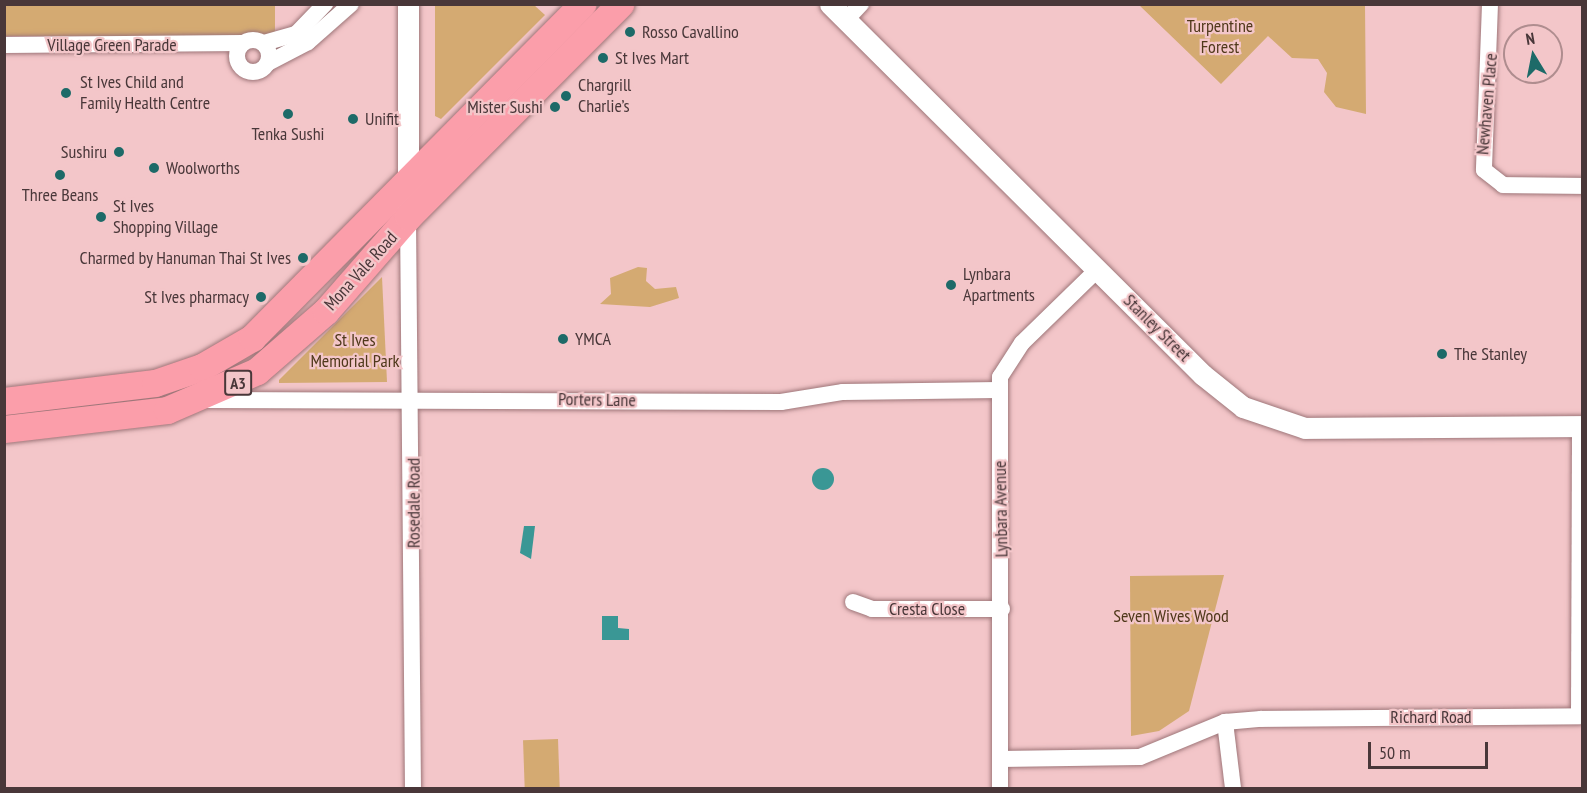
<!DOCTYPE html>
<meta charset="utf-8">
<style>
body{margin:0}
#map{position:relative;width:1587px;height:793px;overflow:hidden;background:#f3c6c9;font-family:"PT Sans Narrow",sans-serif}
div>[style]{position:absolute}
.green>*{inset:0;background:#d4aa72;transform-origin:0 0}
.water>*{inset:0;background:#3a9795}
.round{border-radius:50%}
.roads{filter:drop-shadow(0 0 2px #9e7679) drop-shadow(0 0 2px #9e7679)}
.minor>*{height:16px;margin:-8px;padding:0 8px;transform-origin:8px;border-radius:8px;background:#fff}
.minor>.ring{margin:-8px;padding:0;box-sizing:content-box;background:none;border:16px solid #fff;border-radius:50%}
.tertiary>*{height:21px;margin:-10.5px;padding:0 10.5px;transform-origin:10.5px;border-radius:10.5px;background:#fff}
.trunk>*{height:27px;margin:-13.5px;padding:0 13.5px;transform-origin:13.5px;border-radius:13.5px;background:#fb9eaa}
.dots>*{width:16px;height:16px;translate:-50% -50%;box-sizing:border-box;border:3px solid #f3c6c9;border-radius:50%}
span{translate:-50% -50%;white-space:nowrap;text-align:center;line-height:1.15;-webkit-text-stroke:4.5px #f3c6c9;paint-order:stroke}
.shield-label span{padding:2px 4px;background:#f3c6c9;border:2px solid;border-radius:4px;-webkit-text-stroke-width:0}
.shield-label{font-size:16px;color:#493739;font-weight:700}
.park-label{font-size:18px;color:#4f381a}
.poi-label{font-size:18px;color:#493739}
.left{translate:0 -50%;text-align:left}
.right{translate:-100% -50%;text-align:right}
.street-label{font-size:18px;color:#493739}
.frame{position:absolute;inset:0;border:6px solid #493739;pointer-events:none}
.north{position:absolute;left:1503px;top:24px;width:60px;height:60px;box-sizing:border-box;background:#f3c6c9;border:2px solid #af8d8f;border-radius:50%;rotate:350deg;font-size:16px;font-weight:700;line-height:24px;text-align:center;color:#493739}
.north::after{content:'';display:block;margin:auto;width:21px;height:27px;background:#1d6a68;clip-path:polygon(50% 0,100% 100%,50% 72%,0 100%)}
.scale{position:absolute;left:1368px;top:742px;width:120px;height:27px;box-sizing:border-box;border:3px solid #493739;border-top:0;padding-left:8px;font-size:18px;line-height:21px;white-space:nowrap;color:#493739;-webkit-text-stroke:4px #f3c6c9;paint-order:stroke}
</style>
<div id="map">
<div class="green">
<i style="left:4px;top:5px;width:271px;height:31px"></i>
<i style="clip-path:polygon(435px 5px,534px 5px,545px 15px,441px 119px,435px 116px)"></i>
<i style="clip-path:polygon(1139px 5px,1365px 5px,1366px 114px,1336px 107px,1324px 92px,1327px 73px,1318px 59px,1292px 58px,1268px 36px,1221px 84px)"></i>
<i style="clip-path:polygon(638px 267px,647px 268px,646px 281px,655px 289px,676px 287px,679px 298px,650px 307px,600px 304px,611px 294px,610px 278px)"></i>
<i style="clip-path:polygon(382px 277px,387px 382px,279px 383px,279px 380px)"></i>
<i style="clip-path:polygon(1224px 575px,1189px 711px,1159px 731px,1131px 736px,1130px 576px)"></i>
<i style="left:558px;top:739px;width:49px;height:35px;rotate:88deg"></i>
</div>
<div class="water">
<i class="round" style="left:812px;top:468px;width:22px;height:22px"></i>
<i style="clip-path:polygon(524px 526px,535px 526px,531px 559px,520px 553px)"></i>
<i style="clip-path:polygon(602px 616px,618px 616px,618px 628px,629px 629px,629px 640px,602px 640px)"></i>
</div>
<div class="roads">
<div class="minor">
<i style="left:1490px;top:4px;width:166px;rotate:92.1deg"></i>
<i style="left:1484px;top:170px;width:24px;rotate:38deg"></i>
<i style="left:1503px;top:185px;width:79px;rotate:0.7deg"></i>
<i style="left:846px;top:20px;width:22px;rotate:-47deg"></i>
<i class="ring" style="left:237px;top:40px;width:16px;height:16px"></i>
<i style="left:264px;top:43px;width:33px;rotate:-16deg"></i>
<i style="left:296px;top:34px;width:42px;rotate:-46deg"></i>
<i style="left:4px;top:45px;width:239px;rotate:-0.5deg"></i>
<i style="left:268px;top:63px;width:45px;rotate:-27.7deg"></i>
<i style="left:308px;top:42px;width:57px;rotate:-41.5deg"></i>
<i style="left:408px;top:217px;width:571px;rotate:89.5deg"></i>
<i style="left:203px;top:400px;width:578px;rotate:0.2deg"></i>
<i style="left:781px;top:402px;width:63px;rotate:-9.2deg"></i>
<i style="left:843px;top:392px;width:156px;rotate:-0.7deg"></i>
<i style="left:853px;top:602px;width:20px;rotate:20deg"></i>
<i style="left:872px;top:609px;width:130px"></i>
<i style="left:1225px;top:722px;width:66px;rotate:83.1deg"></i>
<i style="left:1000px;top:759px;width:140px;rotate:-0.8deg"></i>
<i style="left:1140px;top:757px;width:92px;rotate:-22.4deg"></i>
<i style="left:1225px;top:722px;width:36px;rotate:-5deg"></i>
<i style="left:1261px;top:719px;width:318px;rotate:-0.5deg"></i>
<i style="left:1579px;top:716px;width:290px;rotate:-89.8deg"></i>
<i style="left:1000px;top:788px;width:411px;rotate:-90deg"></i>
<i style="left:1000px;top:377px;width:40px;rotate:-57.1deg"></i>
<i style="left:1022px;top:343px;width:106px;rotate:-44.2deg"></i>
</div>
<div class="tertiary">
<i style="left:830px;top:4px;width:526px;rotate:44.85deg"></i>
<i style="left:1203px;top:375px;width:51px;rotate:38.7deg"></i>
<i style="left:1243px;top:407px;width:65px;rotate:18.7deg"></i>
<i style="left:1305px;top:428px;width:277px;rotate:-0.4deg"></i>
<i style="left:408px;top:189px;width:185px;rotate:-90deg"></i>
</div>
<div class="trunk">
<i style="left:4px;top:401px;width:152px;rotate:-6.8deg"></i>
<i style="left:155px;top:383px;width:50px;rotate:-18.8deg"></i>
<i style="left:202px;top:367px;width:58px;rotate:-30.1deg"></i>
<i style="left:252px;top:338px;width:470px;rotate:-45.3deg"></i>
<i style="left:4px;top:429px;width:164px;rotate:-6.6deg"></i>
<i style="left:167px;top:410px;width:98px;rotate:-23.4deg"></i>
<i style="left:257px;top:371px;width:91px;rotate:-41deg"></i>
<i style="left:326px;top:311px;width:125px;rotate:-48.9deg"></i>
<i style="left:408px;top:217px;width:301px;rotate:-45.1deg"></i>
</div>
</div>
<div class="dots">
<i style="left:630px;top:32px;background:#1d6a68"></i>
<i style="left:603px;top:58px;background:#1d6a68"></i>
<i style="left:66px;top:93px;background:#1d6a68"></i>
<i style="left:566px;top:96px;background:#1d6a68"></i>
<i style="left:555px;top:107px;background:#1d6a68"></i>
<i style="left:288px;top:114px;background:#1d6a68"></i>
<i style="left:353px;top:119px;background:#1d6a68"></i>
<i style="left:119px;top:152px;background:#1d6a68"></i>
<i style="left:154px;top:168px;background:#1d6a68"></i>
<i style="left:60px;top:175px;background:#1d6a68"></i>
<i style="left:101px;top:217px;background:#1d6a68"></i>
<i style="left:303px;top:258px;background:#1d6a68"></i>
<i style="left:951px;top:285px;background:#1d6a68"></i>
<i style="left:261px;top:297px;background:#1d6a68"></i>
<i style="left:563px;top:339px;background:#1d6a68"></i>
<i style="left:1442px;top:354px;background:#1d6a68"></i>
</div>
<div class="shield-label">
<span style="left:238px;top:383px">A3</span>
</div>
<div class="park-label">
<span style="left:1220px;top:37px">Turpentine<br>Forest</span>
<span style="left:355px;top:351px">St Ives<br>Memorial Park</span>
<span style="left:1171px;top:616px">Seven Wives Wood</span>
</div>
<div class="poi-label">
<span class="left" style="left:642px;top:32px">Rosso Cavallino</span>
<span class="left" style="left:615px;top:58px">St Ives Mart</span>
<span class="left" style="left:80px;top:93px">St Ives Child and<br>Family Health Centre</span>
<span class="left" style="left:578px;top:96px">Chargrill<br>Charlie’s</span>
<span class="right" style="left:543px;top:107px">Mister Sushi</span>
<span class="left" style="left:365px;top:119px">Unifit</span>
<span style="left:288px;top:134px">Tenka Sushi</span>
<span class="right" style="left:107px;top:152px">Sushiru</span>
<span class="left" style="left:166px;top:168px">Woolworths</span>
<span style="left:60px;top:195px">Three Beans</span>
<span class="left" style="left:113px;top:217px">St Ives<br>Shopping Village</span>
<span class="right" style="left:291px;top:258px">Charmed by Hanuman Thai St Ives</span>
<span class="left" style="left:963px;top:285px">Lynbara<br>Apartments</span>
<span class="right" style="left:249px;top:297px">St Ives pharmacy</span>
<span class="left" style="left:575px;top:339px">YMCA</span>
<span class="left" style="left:1454px;top:354px">The Stanley</span>
</div>
<div class="street-label">
<span style="left:112px;top:45px">Village Green Parade</span>
<span style="left:1487px;top:104px;rotate:-85deg">Newhaven Place</span>
<span style="left:361px;top:271px;rotate:-48deg">Mona Vale Road</span>
<span style="left:1157px;top:328px;rotate:45deg">Stanley Street</span>
<span style="left:597px;top:400px;rotate:1deg">Porters Lane</span>
<span style="left:414px;top:503px;rotate:-90deg">Rosedale Road</span>
<span style="left:1001px;top:509px;rotate:-91deg">Lynbara Avenue</span>
<span style="left:927px;top:609px">Cresta Close</span>
<span style="left:1431px;top:717px">Richard Road</span>
</div>
<div class="frame"></div>
<div class="north">N</div>
<div class="scale">50 m</div>
</div>
